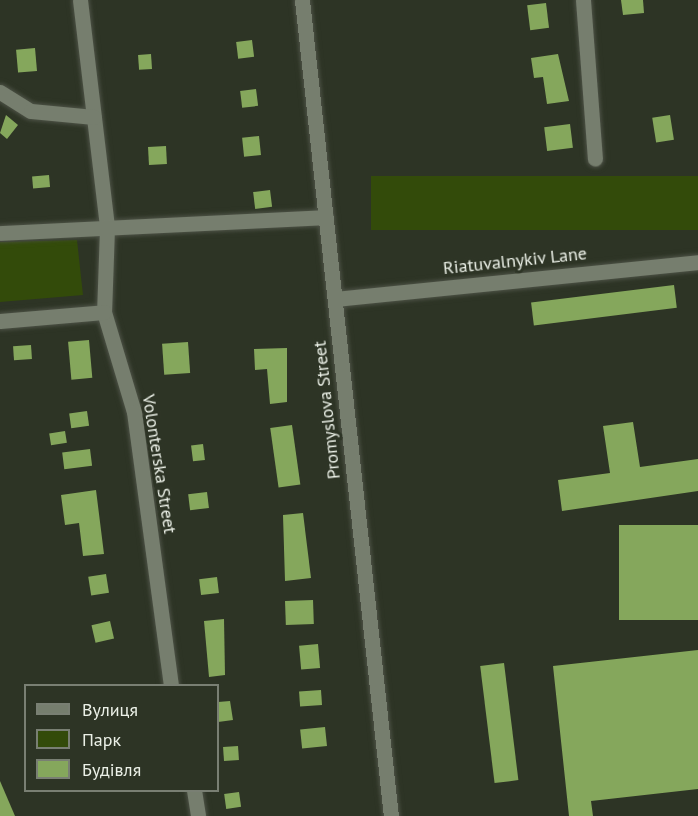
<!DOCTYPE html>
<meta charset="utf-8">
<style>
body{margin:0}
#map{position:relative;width:698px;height:816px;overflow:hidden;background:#2d3425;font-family:"PT Sans",sans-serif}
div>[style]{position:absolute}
.green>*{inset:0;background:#334b0a;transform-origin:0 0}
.building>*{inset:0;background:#85a75c;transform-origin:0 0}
.roads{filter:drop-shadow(0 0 2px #4d5246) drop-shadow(0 0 2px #4d5246)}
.street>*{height:15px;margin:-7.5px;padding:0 7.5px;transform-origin:7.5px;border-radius:7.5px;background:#767e6e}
.secondary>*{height:15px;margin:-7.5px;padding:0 7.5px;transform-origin:7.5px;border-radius:7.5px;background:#767e6e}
span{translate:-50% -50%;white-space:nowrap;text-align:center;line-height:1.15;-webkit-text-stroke:6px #2d3425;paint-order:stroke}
.street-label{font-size:18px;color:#ebf0e7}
.legend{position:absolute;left:24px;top:684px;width:195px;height:108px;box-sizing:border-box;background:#2d3425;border:2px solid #797f73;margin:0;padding:8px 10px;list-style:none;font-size:18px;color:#ebf0e7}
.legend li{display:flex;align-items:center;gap:12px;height:30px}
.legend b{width:30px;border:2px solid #797f73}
</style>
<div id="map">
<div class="green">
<i style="left:698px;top:176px;width:54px;height:327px;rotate:90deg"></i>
<i style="clip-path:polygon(77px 240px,83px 295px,0 302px,0 242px)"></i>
</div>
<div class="building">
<i style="clip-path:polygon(621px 0,643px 0,644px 13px,623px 15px)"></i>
<i style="left:546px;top:3px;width:25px;height:19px;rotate:83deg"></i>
<i style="left:252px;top:40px;width:17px;height:16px;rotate:83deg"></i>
<i style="left:35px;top:48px;width:23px;height:19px;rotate:85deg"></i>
<i style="left:151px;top:54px;width:15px;height:13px;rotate:86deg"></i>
<i style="clip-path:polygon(558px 54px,569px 101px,547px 104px,543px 77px,534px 78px,531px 58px)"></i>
<i style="left:256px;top:89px;width:17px;height:16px;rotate:83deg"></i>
<i style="clip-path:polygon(6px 115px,18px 125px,7px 139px,0 133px)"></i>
<i style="left:670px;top:115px;width:25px;height:18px;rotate:81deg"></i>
<i style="left:570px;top:124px;width:24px;height:26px;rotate:83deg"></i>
<i style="left:259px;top:136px;width:19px;height:17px;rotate:84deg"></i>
<i style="left:166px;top:146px;width:18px;height:18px;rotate:87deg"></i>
<i style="left:49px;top:175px;width:12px;height:17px;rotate:85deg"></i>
<i style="left:270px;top:190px;width:17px;height:17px;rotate:83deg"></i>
<i style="left:674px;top:285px;width:23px;height:144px;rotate:83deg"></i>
<i style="left:89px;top:340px;width:38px;height:21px;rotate:85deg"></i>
<i style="left:188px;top:342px;width:31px;height:26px;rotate:86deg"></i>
<i style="left:31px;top:345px;width:14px;height:18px;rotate:86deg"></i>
<i style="clip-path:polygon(287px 348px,287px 402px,270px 404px,267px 369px,255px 370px,254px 349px)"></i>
<i style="left:87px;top:411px;width:15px;height:18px;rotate:82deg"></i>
<i style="clip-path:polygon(633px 422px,640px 467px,698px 459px,698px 491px,562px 511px,558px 480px,610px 473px,603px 426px)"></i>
<i style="left:292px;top:425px;width:60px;height:22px;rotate:82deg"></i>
<i style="left:65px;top:431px;width:12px;height:16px;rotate:81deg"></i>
<i style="left:203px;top:444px;width:16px;height:12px;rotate:83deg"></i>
<i style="left:90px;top:449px;width:17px;height:28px;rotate:83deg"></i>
<i style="clip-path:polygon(96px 490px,104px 554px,83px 556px,79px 523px,65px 525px,61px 495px)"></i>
<i style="left:207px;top:492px;width:16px;height:19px;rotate:83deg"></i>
<i style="clip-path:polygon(303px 513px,311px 578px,285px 581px,283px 515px)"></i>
<i style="left:698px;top:525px;width:95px;height:79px;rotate:90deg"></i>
<i style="left:106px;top:574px;width:19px;height:18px;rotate:81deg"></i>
<i style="left:217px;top:577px;width:16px;height:18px;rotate:83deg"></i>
<i style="left:313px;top:600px;width:24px;height:28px;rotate:88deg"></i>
<i style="clip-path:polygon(224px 619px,225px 675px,209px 677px,204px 621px)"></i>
<i style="left:110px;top:621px;width:18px;height:19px;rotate:77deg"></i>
<i style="left:318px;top:644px;width:24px;height:19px;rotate:85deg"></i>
<i style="clip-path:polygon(698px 650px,698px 789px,591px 801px,593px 816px,569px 816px,553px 666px)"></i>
<i style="left:504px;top:663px;width:118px;height:24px;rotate:83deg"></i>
<i style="left:321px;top:690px;width:15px;height:22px;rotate:86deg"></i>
<i style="clip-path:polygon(230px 701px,233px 720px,218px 722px,218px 702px)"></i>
<i style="left:325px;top:727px;width:19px;height:25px;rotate:84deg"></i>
<i style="left:238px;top:746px;width:14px;height:15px;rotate:86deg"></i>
<i style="clip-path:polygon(0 781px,15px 816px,0 816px)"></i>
<i style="left:239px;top:792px;width:15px;height:15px;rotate:82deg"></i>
</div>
<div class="roads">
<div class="street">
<i style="left:80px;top:0;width:230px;rotate:83.2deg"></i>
<i style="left:107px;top:228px;width:84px;rotate:92deg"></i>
<i style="left:104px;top:312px;width:104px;rotate:73.3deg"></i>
<i style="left:134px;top:412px;width:276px;rotate:82.3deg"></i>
<i style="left:583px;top:0;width:159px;rotate:85.7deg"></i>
<i style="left:0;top:92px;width:36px;rotate:32deg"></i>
<i style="left:31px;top:111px;width:63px;rotate:5.4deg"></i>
<i style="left:0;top:233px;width:326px;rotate:-2.8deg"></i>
<i style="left:335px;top:299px;width:365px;rotate:-5.8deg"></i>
<i style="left:0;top:321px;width:104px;rotate:-4.9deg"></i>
<i style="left:194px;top:790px;width:26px;rotate:81deg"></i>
</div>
<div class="secondary">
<i style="left:302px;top:0;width:821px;rotate:83.78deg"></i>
</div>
</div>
<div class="street-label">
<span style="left:515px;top:261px;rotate:-6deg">Riatuvalnykiv Lane</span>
<span style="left:327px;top:410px;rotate:-96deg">Promyslova Street</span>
<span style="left:159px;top:464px;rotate:81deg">Volonterska Street</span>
</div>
<ul class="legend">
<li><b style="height:8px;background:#767e6e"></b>Вулиця</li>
<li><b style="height:16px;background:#334b0a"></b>Парк</li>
<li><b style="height:16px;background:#85a75c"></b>Будівля</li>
</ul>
</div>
